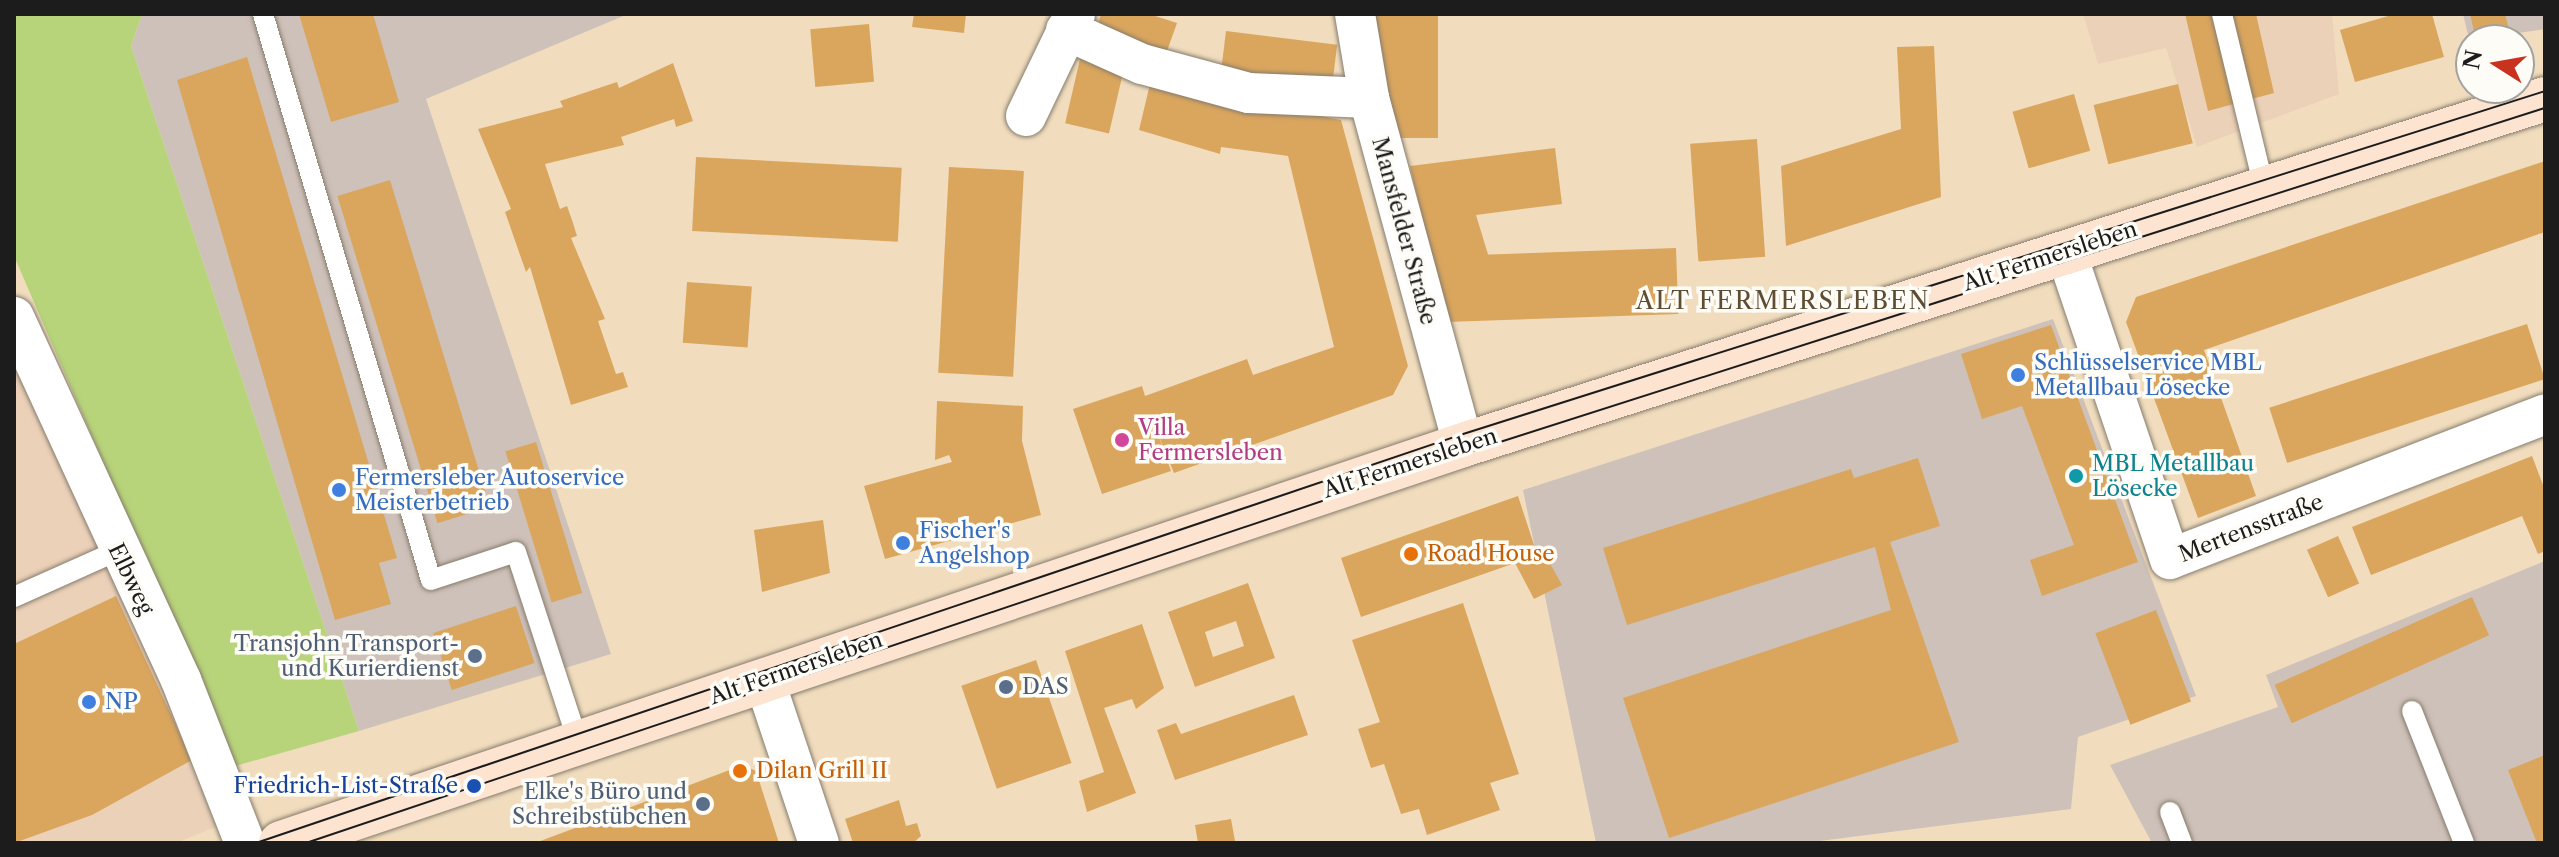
<!DOCTYPE html>
<meta charset="utf-8">
<style>
body{margin:0}
#map{position:relative;width:2559px;height:857px;overflow:hidden;background:#f1ddbe;font-family:"Libre Caslon Text",serif}
div>[style]{position:absolute}
.built>*{inset:0;background:#ecd1b9}
.industrial>*{inset:0;background:#cec1b9}
.green>*{inset:0;background:#b7d47a}
.building>*{inset:0;background:#daa65e;transform-origin:0 0}
.roads{filter:drop-shadow(0 0 2px #867c6d) drop-shadow(0 0 2px #867c6d)}
.service>*{height:20px;margin:-10px;padding:0 10px;transform-origin:10px;border-radius:10px;background:#fff}
.minor>*{height:40px;margin:-20px;padding:0 20px;transform-origin:20px;border-radius:20px;background:#fff}
.secondary>*{height:44px;margin:-22px;padding:0 22px;transform-origin:22px;border-radius:22px;background:#fde4d1}
.tram>*{height:2px;margin:-1px;padding:0 1px;transform-origin:1px;border-radius:1px;background:#1c1c1c}
.dots>*{width:22px;height:22px;translate:-50% -50%;box-sizing:border-box;border:4px solid #fdfcf7;border-radius:50%}
span{translate:-50% -50%;white-space:nowrap;text-align:center;line-height:1.15;-webkit-text-stroke:7px #fdfcf7;paint-order:stroke}
.street-label{font-size:22px;color:#1c1c1c}
.shop-label{font-size:22px;color:#366cbe}
.left{translate:0 -50%;text-align:left}
.hotel-label{font-size:22px;color:#b23c85}
.culture-label{font-size:22px;color:#0d838f}
.food-label{font-size:22px;color:#c56008}
.service-label{font-size:22px;color:#4e5e75}
.right{translate:-100% -50%;text-align:right}
.transit-label{font-size:22px;color:#164399}
.neighbourhood-label{font-size:24px;color:#5e4c33;letter-spacing:2px}
.frame{position:absolute;inset:0;border:16px solid #1c1c1c;pointer-events:none}
.north{position:absolute;left:2455px;top:24px;width:80px;height:80px;box-sizing:border-box;background:#fdfcf7;border:2px solid #a3a29f;border-radius:50%;rotate:281deg;font-size:22px;font-weight:700;line-height:32px;text-align:center;color:#1c1c1c}
.north::after{content:'';display:block;margin:auto;width:28px;height:36px;background:#c8321e;clip-path:polygon(50% 0,100% 100%,50% 72%,0 100%)}
</style>
<div id="map">
<div class="built">
<i style="clip-path:polygon(2083px 14px,2332px 14px,2339px 94px,2197px 147px,2166px 48px,2098px 64px)"></i>
<i style="clip-path:polygon(14px 357px,118px 574px,221px 825px,176px 843px,14px 843px)"></i>
</div>
<div class="industrial">
<i style="clip-path:polygon(142px 14px,628px 14px,426px 99px,611px 654px,359px 731px,131px 46px)"></i>
<i style="clip-path:polygon(2463px 14px,2545px 14px,2545px 29px,2471px 40px,2471px 47px)"></i>
<i style="clip-path:polygon(2053px 319px,2196px 696px,2078px 737px,2071px 809px,1804px 843px,1596px 843px,1523px 490px)"></i>
<i style="clip-path:polygon(2545px 561px,2545px 843px,2152px 843px,2110px 765px,2278px 707px,2266px 675px)"></i>
</div>
<div class="green">
<i style="clip-path:polygon(14px 14px,142px 14px,131px 46px,359px 731px,235px 766px,14px 256px)"></i>
</div>
<div class="building">
<i style="clip-path:polygon(299px 14px,373px 14px,399px 102px,331px 122px)"></i>
<i style="clip-path:polygon(914px 14px,966px 14px,964px 33px,912px 27px)"></i>
<i style="clip-path:polygon(1101px 14px,1149px 14px,1177px 23px,1167px 51px,1097px 28px)"></i>
<i style="left:1375px;top:14px;width:63px;height:124px"></i>
<i style="clip-path:polygon(2185px 14px,2256px 14px,2274px 93px,2208px 111px)"></i>
<i style="clip-path:polygon(2395px 14px,2432px 14px,2444px 57px,2355px 82px,2340px 30px)"></i>
<i style="clip-path:polygon(2470px 14px,2505px 14px,2510px 33px,2476px 40px)"></i>
<i style="left:869px;top:24px;width:58px;height:59px;rotate:85deg"></i>
<i style="left:1226px;top:31px;width:112px;height:41px;rotate:7deg"></i>
<i style="clip-path:polygon(1934px 46px,1941px 197px,1786px 246px,1781px 166px,1901px 129px,1897px 47px)"></i>
<i style="clip-path:polygon(247px 57px,397px 558px,379px 563px,391px 604px,335px 620px,177px 80px)"></i>
<i style="left:1080px;top:59px;width:45px;height:66px;rotate:13deg"></i>
<i style="clip-path:polygon(673px 63px,693px 121px,676px 127px,674px 119px,621px 137px,624px 145px,545px 164px,560px 209px,567px 206px,572px 220px,577px 236px,571px 238px,605px 319px,598px 321px,616px 374px,623px 372px,628px 387px,571px 405px,530px 267px,526px 272px,505px 212px,511px 209px,478px 129px,563px 107px,560px 101px,617px 82px,619px 88px)"></i>
<i style="clip-path:polygon(1150px 84px,1341px 120px,1408px 366px,1393px 395px,1174px 473px,1158px 434px,1171px 471px,1102px 494px,1073px 409px,1142px 386px,1145px 396px,1247px 359px,1253px 375px,1334px 347px,1288px 156px,1221px 147px,1220px 154px,1139px 130px)"></i>
<i style="left:2178px;top:84px;width:61px;height:87px;rotate:76deg"></i>
<i style="left:2074px;top:94px;width:59px;height:64px;rotate:74deg"></i>
<i style="left:1757px;top:139px;width:118px;height:67px;rotate:86deg"></i>
<i style="clip-path:polygon(1555px 148px,1562px 204px,1476px 215px,1498px 287px,1443px 307px,1410px 166px)"></i>
<i style="left:696px;top:157px;width:206px;height:74px;rotate:3deg"></i>
<i style="clip-path:polygon(2545px 161px,2545px 232px,2204px 350px,2256px 496px,2198px 518px,2126px 322px,2136px 297px)"></i>
<i style="left:949px;top:167px;width:75px;height:206px;rotate:3deg"></i>
<i style="left:390px;top:180px;width:342px;height:55px;rotate:73deg"></i>
<i style="left:1676px;top:248px;width:66px;height:239px;rotate:88deg"></i>
<i style="left:687px;top:282px;width:65px;height:61px;rotate:4deg"></i>
<i style="left:2527px;top:324px;width:58px;height:271px;rotate:72deg"></i>
<i style="clip-path:polygon(2051px 325px,2138px 562px,2042px 596px,2030px 560px,2074px 545px,2022px 406px,1982px 419px,1961px 354px)"></i>
<i style="clip-path:polygon(937px 401px,1023px 406px,1022px 441px,1041px 515px,885px 559px,864px 486px,952px 462px,949px 455px,935px 460px)"></i>
<i style="left:536px;top:442px;width:158px;height:32px;rotate:73deg"></i>
<i style="clip-path:polygon(2532px 456px,2545px 490px,2545px 551px,2538px 554px,2522px 516px,2371px 575px,2352px 527px)"></i>
<i style="clip-path:polygon(1918px 458px,1940px 526px,1890px 542px,1959px 742px,1669px 838px,1623px 698px,1891px 610px,1875px 547px,1627px 625px,1603px 548px,1851px 469px,1854px 478px)"></i>
<i style="clip-path:polygon(1518px 496px,1536px 551px,1542px 549px,1562px 585px,1534px 599px,1515px 563px,1361px 617px,1341px 558px)"></i>
<i style="clip-path:polygon(823px 520px,830px 573px,762px 592px,754px 530px)"></i>
<i style="left:2338px;top:536px;width:52px;height:34px;rotate:66deg"></i>
<i style="clip-path:polygon(evenodd,1248px 583px,1275px 658px,1195px 687px,1168px 612px,1248px 583px,1236px 621px,1244px 646px,1213px 657px,1205px 632px,1236px 621px)"></i>
<i style="clip-path:polygon(116px 596px,192px 760px,92px 815px,14px 843px,14px 644px)"></i>
<i style="left:2472px;top:597px;width:42px;height:216px;rotate:66deg"></i>
<i style="clip-path:polygon(1463px 603px,1519px 774px,1490px 783px,1500px 810px,1427px 835px,1419px 809px,1401px 814px,1384px 764px,1371px 768px,1358px 729px,1380px 722px,1352px 640px)"></i>
<i style="left:516px;top:606px;width:60px;height:87px;rotate:72deg"></i>
<i style="left:2156px;top:610px;width:98px;height:65px;rotate:69deg"></i>
<i style="clip-path:polygon(1142px 624px,1164px 688px,1136px 709px,1132px 699px,1104px 708px,1136px 793px,1087px 812px,1079px 781px,1104px 772px,1065px 651px)"></i>
<i style="left:1036px;top:660px;width:109px;height:79px;rotate:71deg"></i>
<i style="clip-path:polygon(1294px 695px,1308px 735px,1175px 780px,1157px 730px,1176px 723px,1181px 734px)"></i>
<i style="clip-path:polygon(2545px 755px,2545px 843px,2537px 843px,2508px 770px)"></i>
<i style="clip-path:polygon(743px 765px,756px 771px,779px 843px,535px 843px)"></i>
<i style="clip-path:polygon(899px 800px,906px 826px,917px 823px,921px 836px,913px 843px,853px 843px,845px 819px)"></i>
<i style="clip-path:polygon(1231px 819px,1235px 841px,1256px 843px,1198px 843px,1195px 825px)"></i>
</div>
<div class="roads">
<div class="service">
<i style="left:263px;top:14px;width:590px;rotate:73.47deg"></i>
<i style="left:431px;top:580px;width:89px;rotate:-18.2deg"></i>
<i style="left:516px;top:552px;width:200px;rotate:71.9deg"></i>
<i style="left:2222px;top:14px;width:178px;rotate:76.4deg"></i>
<i style="left:14px;top:597px;width:113px;rotate:-24.1deg"></i>
<i style="left:2412px;top:711px;width:142px;rotate:68.5deg"></i>
<i style="left:2170px;top:812px;width:33px;rotate:69deg"></i>
</div>
<div class="minor">
<i style="left:1355px;top:14px;width:85px;rotate:80.5deg"></i>
<i style="left:1369px;top:98px;width:360px;rotate:74.8deg"></i>
<i style="left:1066px;top:30px;width:83px;rotate:24.1deg"></i>
<i style="left:1142px;top:64px;width:111px;rotate:15.2deg"></i>
<i style="left:1249px;top:93px;width:120px;rotate:2.4deg"></i>
<i style="left:1026px;top:116px;width:113px;rotate:-64.3deg"></i>
<i style="left:2066px;top:252px;width:324px;rotate:71.3deg"></i>
<i style="left:2170px;top:559px;width:402px;rotate:-21.1deg"></i>
<i style="left:14px;top:317px;width:400px;rotate:65.3deg"></i>
<i style="left:181px;top:680px;width:175px;rotate:68.6deg"></i>
<i style="left:764px;top:679px;width:173px;rotate:71.5deg"></i>
</div>
<div class="secondary">
<i style="left:281px;top:843px;width:1247px;rotate:-18.61deg"></i>
<i style="left:1463px;top:445px;width:1136px;rotate:-17.73deg"></i>
</div>
</div>
<div class="tram">
<i style="left:256px;top:843px;width:1271px;rotate:-18.72deg"></i>
<i style="left:1460px;top:435px;width:1138px;rotate:-17.59deg"></i>
<i style="left:306px;top:843px;width:1207px;rotate:-18.6deg"></i>
<i style="left:1450px;top:458px;width:1150px;rotate:-17.73deg"></i>
</div>
<div class="dots">
<i style="left:2018px;top:375px;background:#3f7fe0"></i>
<i style="left:1122px;top:440px;background:#d1479c"></i>
<i style="left:2076px;top:476px;background:#0f9aa8"></i>
<i style="left:339px;top:490px;background:#3f7fe0"></i>
<i style="left:903px;top:543px;background:#3f7fe0"></i>
<i style="left:1411px;top:554px;background:#e8710a"></i>
<i style="left:475px;top:656px;background:#5c6f8a"></i>
<i style="left:1006px;top:687px;background:#5c6f8a"></i>
<i style="left:89px;top:702px;background:#3f7fe0"></i>
<i style="left:740px;top:771px;background:#e8710a"></i>
<i style="left:474px;top:786px;background:#1a4fb4"></i>
<i style="left:703px;top:804px;background:#5c6f8a"></i>
</div>
<div class="street-label">
<span style="left:1404px;top:231px;rotate:75deg">Mansfelder Straße</span>
<span style="left:2050px;top:256px;rotate:-18deg">Alt Fermersleben</span>
<span style="left:1410px;top:463px;rotate:-18deg">Alt Fermersleben</span>
<span style="left:2251px;top:528px;rotate:-21deg">Mertensstraße</span>
<span style="left:131px;top:579px;rotate:64deg">Elbweg</span>
<span style="left:796px;top:668px;rotate:-19deg">Alt Fermersleben</span>
</div>
<div class="shop-label">
<span class="left" style="left:2034px;top:375px">Schlüsselservice MBL<br>Metallbau Lösecke</span>
<span class="left" style="left:355px;top:490px">Fermersleber Autoservice<br>Meisterbetrieb</span>
<span class="left" style="left:919px;top:543px">Fischer's<br>Angelshop</span>
<span class="left" style="left:105px;top:702px">NP</span>
</div>
<div class="hotel-label">
<span class="left" style="left:1138px;top:440px">Villa<br>Fermersleben</span>
</div>
<div class="culture-label">
<span class="left" style="left:2092px;top:476px">MBL Metallbau<br>Lösecke</span>
</div>
<div class="food-label">
<span class="left" style="left:1427px;top:554px">Road House</span>
<span class="left" style="left:756px;top:771px">Dilan Grill II</span>
</div>
<div class="service-label">
<span class="right" style="left:459px;top:656px">Transjohn Transport-<br>und Kurierdienst</span>
<span class="left" style="left:1022px;top:687px">DAS</span>
<span class="right" style="left:687px;top:804px">Elke's Büro und<br>Schreibstübchen</span>
</div>
<div class="transit-label">
<span class="right" style="left:458px;top:786px">Friedrich-List-Straße</span>
</div>
<div class="neighbourhood-label">
<span style="left:1783px;top:301px">ALT FERMERSLEBEN</span>
</div>
<div class="frame"></div>
<div class="north">N</div>
</div>
